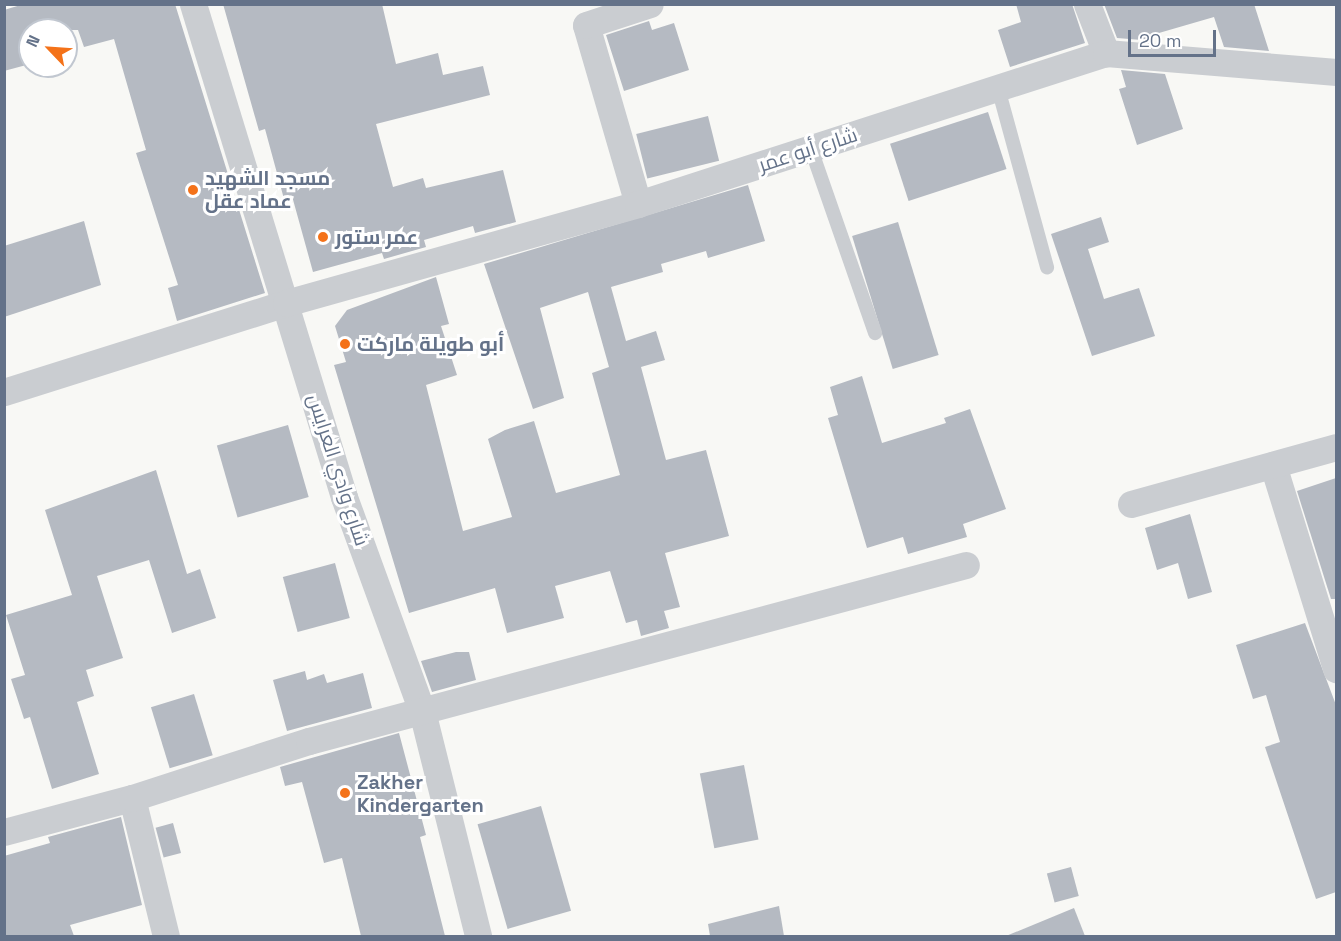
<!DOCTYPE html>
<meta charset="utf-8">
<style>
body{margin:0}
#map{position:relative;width:1341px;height:941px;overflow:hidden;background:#f8f8f5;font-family:"Space Grotesk",Cairo,sans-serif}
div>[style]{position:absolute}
.building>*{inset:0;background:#b5bac2;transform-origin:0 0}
.lane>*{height:14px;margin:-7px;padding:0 7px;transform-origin:7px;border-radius:7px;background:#cacdd1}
.street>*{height:27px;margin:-13.5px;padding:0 13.5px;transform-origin:13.5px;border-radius:13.5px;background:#cacdd1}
.dots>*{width:16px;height:16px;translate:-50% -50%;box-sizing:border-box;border:3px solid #fff;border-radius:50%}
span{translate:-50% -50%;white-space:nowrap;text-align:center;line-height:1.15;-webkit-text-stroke:6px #fff;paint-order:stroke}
.street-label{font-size:20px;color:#647289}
.poi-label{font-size:20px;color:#647289;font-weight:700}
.left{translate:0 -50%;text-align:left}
.frame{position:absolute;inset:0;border:6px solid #647289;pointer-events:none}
.north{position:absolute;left:18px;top:18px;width:60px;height:60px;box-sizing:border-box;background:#fff;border:2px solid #c1c7d0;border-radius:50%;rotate:295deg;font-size:16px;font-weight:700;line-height:24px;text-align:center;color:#647289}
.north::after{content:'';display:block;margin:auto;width:21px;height:27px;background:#f47219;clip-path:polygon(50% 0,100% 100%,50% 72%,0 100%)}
.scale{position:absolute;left:1128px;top:30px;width:88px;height:27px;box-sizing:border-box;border:3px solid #647289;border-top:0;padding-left:8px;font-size:18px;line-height:21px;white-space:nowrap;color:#647289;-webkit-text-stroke:4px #fff;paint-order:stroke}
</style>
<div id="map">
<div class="building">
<i style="clip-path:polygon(24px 4px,175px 4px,265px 293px,177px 321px,168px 288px,178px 285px,136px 153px,146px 150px,114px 39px,84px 47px,78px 30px,30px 30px,30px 64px,4px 71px,4px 10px)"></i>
<i style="clip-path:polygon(223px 4px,382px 4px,396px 64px,438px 53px,443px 75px,483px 66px,490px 95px,376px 124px,393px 187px,423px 178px,426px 188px,503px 170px,516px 222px,475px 233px,473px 226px,424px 240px,426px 247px,384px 259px,382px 253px,313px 272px,292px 196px,284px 199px,265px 129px,259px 131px)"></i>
<i style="clip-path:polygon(1016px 4px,1072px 4px,1085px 43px,1010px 67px,998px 30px,1021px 22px)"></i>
<i style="clip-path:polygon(1104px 4px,1254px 4px,1269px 51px,1224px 47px,1214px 17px,1152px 35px,1154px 41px,1117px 38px)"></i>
<i style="clip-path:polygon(649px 21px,652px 30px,674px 23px,689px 70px,624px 91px,606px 35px)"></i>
<i style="clip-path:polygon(1121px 70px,1165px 74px,1183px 129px,1137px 145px,1119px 89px,1126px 87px)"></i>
<i style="left:988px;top:112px;width:60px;height:103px;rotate:72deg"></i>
<i style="left:708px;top:116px;width:46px;height:74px;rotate:76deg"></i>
<i style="clip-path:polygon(748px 185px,765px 241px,708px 258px,706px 251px,661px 264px,663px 272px,611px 287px,626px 341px,656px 331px,665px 360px,641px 367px,666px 460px,706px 450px,729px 536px,665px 553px,680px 607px,664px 611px,669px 628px,641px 636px,637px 620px,626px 623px,610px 571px,555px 586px,564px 618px,507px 633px,495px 588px,409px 613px,334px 365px,346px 362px,335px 326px,347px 310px,436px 277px,449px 324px,441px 326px,457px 375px,426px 385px,463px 531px,512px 517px,488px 439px,505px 430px,534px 421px,556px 493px,620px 475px,592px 373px,609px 367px,588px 292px,540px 308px,564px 398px,533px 409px,484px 264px)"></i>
<i style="clip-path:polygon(1101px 217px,1109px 242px,1088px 249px,1104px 299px,1139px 288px,1155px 336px,1092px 356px,1051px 234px)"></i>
<i style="clip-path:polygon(84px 221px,101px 285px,4px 317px,4px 246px)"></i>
<i style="left:898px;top:222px;width:139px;height:48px;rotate:73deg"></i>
<i style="clip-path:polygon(862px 376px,882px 443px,946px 423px,944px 418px,970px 409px,1006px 509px,963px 524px,967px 537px,908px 554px,903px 537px,867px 548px,828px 418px,838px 415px,830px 387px)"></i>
<i style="left:288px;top:425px;width:75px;height:74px;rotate:74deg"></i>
<i style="clip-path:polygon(156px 470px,187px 574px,200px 569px,216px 618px,172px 633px,149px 560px,97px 576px,123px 658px,86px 670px,94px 696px,77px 702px,99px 774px,52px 789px,30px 717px,24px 719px,11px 679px,25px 675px,6px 615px,72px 595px,45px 510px)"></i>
<i style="clip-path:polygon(1336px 478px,1336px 599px,1331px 599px,1297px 491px)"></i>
<i style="clip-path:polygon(1190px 514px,1212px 592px,1188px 599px,1178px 563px,1157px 570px,1145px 528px)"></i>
<i style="left:335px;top:563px;width:57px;height:54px;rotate:75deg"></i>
<i style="clip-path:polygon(1305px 623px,1336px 705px,1336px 892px,1316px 899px,1265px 747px,1280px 742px,1266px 695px,1253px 699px,1236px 645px)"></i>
<i style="clip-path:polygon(456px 652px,469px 652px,476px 680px,432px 692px,421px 661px)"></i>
<i style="clip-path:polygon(305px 671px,307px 680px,324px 674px,327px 683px,363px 673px,372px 708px,287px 731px,273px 680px)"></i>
<i style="left:194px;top:694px;width:64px;height:45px;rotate:73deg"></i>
<i style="clip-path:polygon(399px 733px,426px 835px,420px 837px,445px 936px,361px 936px,342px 858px,324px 863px,302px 782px,285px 786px,280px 767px)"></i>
<i style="left:744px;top:765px;width:76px;height:45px;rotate:79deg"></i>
<i style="left:541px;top:806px;width:109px;height:66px;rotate:74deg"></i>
<i style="clip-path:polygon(121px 817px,142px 905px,70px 925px,74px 936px,4px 936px,4px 856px,50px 843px,48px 837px)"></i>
<i style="left:173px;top:823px;width:31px;height:18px;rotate:75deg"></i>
<i style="left:1071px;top:867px;width:30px;height:25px;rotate:75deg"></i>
<i style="clip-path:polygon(779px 906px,784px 936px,710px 936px,708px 924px)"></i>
<i style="clip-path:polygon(1074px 908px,1085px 936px,1006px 936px)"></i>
</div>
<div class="lane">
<i style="left:998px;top:88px;width:186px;rotate:74.7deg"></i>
<i style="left:811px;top:149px;width:195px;rotate:70.8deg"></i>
</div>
<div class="street">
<i style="left:193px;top:4px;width:516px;rotate:72.97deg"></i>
<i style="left:344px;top:497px;width:228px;rotate:70deg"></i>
<i style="left:422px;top:711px;width:232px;rotate:76deg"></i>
<i style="left:1087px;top:4px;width:53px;rotate:68.8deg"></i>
<i style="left:638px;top:204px;width:186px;rotate:-106.2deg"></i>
<i style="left:586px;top:25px;width:67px;rotate:-18.2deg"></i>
<i style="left:4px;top:392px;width:296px;rotate:-17.5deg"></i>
<i style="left:286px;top:303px;width:366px;rotate:-15.7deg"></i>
<i style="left:638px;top:204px;width:492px;rotate:-17.9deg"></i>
<i style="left:1106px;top:53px;width:231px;rotate:4.7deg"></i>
<i style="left:1273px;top:465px;width:214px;rotate:72.8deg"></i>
<i style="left:1131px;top:504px;width:213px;rotate:-15.5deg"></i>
<i style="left:132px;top:798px;width:142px;rotate:76.2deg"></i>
<i style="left:4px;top:832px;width:132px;rotate:-14.9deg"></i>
<i style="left:132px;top:798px;width:186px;rotate:-17.9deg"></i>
<i style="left:309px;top:741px;width:680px;rotate:-15deg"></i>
</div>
<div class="dots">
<i style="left:193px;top:190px;background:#f47219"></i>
<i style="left:323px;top:237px;background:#f47219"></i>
<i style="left:345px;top:344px;background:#f47219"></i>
<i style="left:345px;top:793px;background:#f47219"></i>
</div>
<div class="street-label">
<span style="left:808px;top:150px;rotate:-18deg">شارع أبو عمر</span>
<span style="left:338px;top:470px;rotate:72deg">شارع وادي العرايس</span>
</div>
<div class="poi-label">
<span class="left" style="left:205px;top:190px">مسجد الشهيد<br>عماد عقل</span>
<span class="left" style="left:335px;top:237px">عمر ستور</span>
<span class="left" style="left:357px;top:344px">أبو طويلة ماركت</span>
<span class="left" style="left:357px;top:794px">Zakher<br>Kindergarten</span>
</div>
<div class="frame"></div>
<div class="north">N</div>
<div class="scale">20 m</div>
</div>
